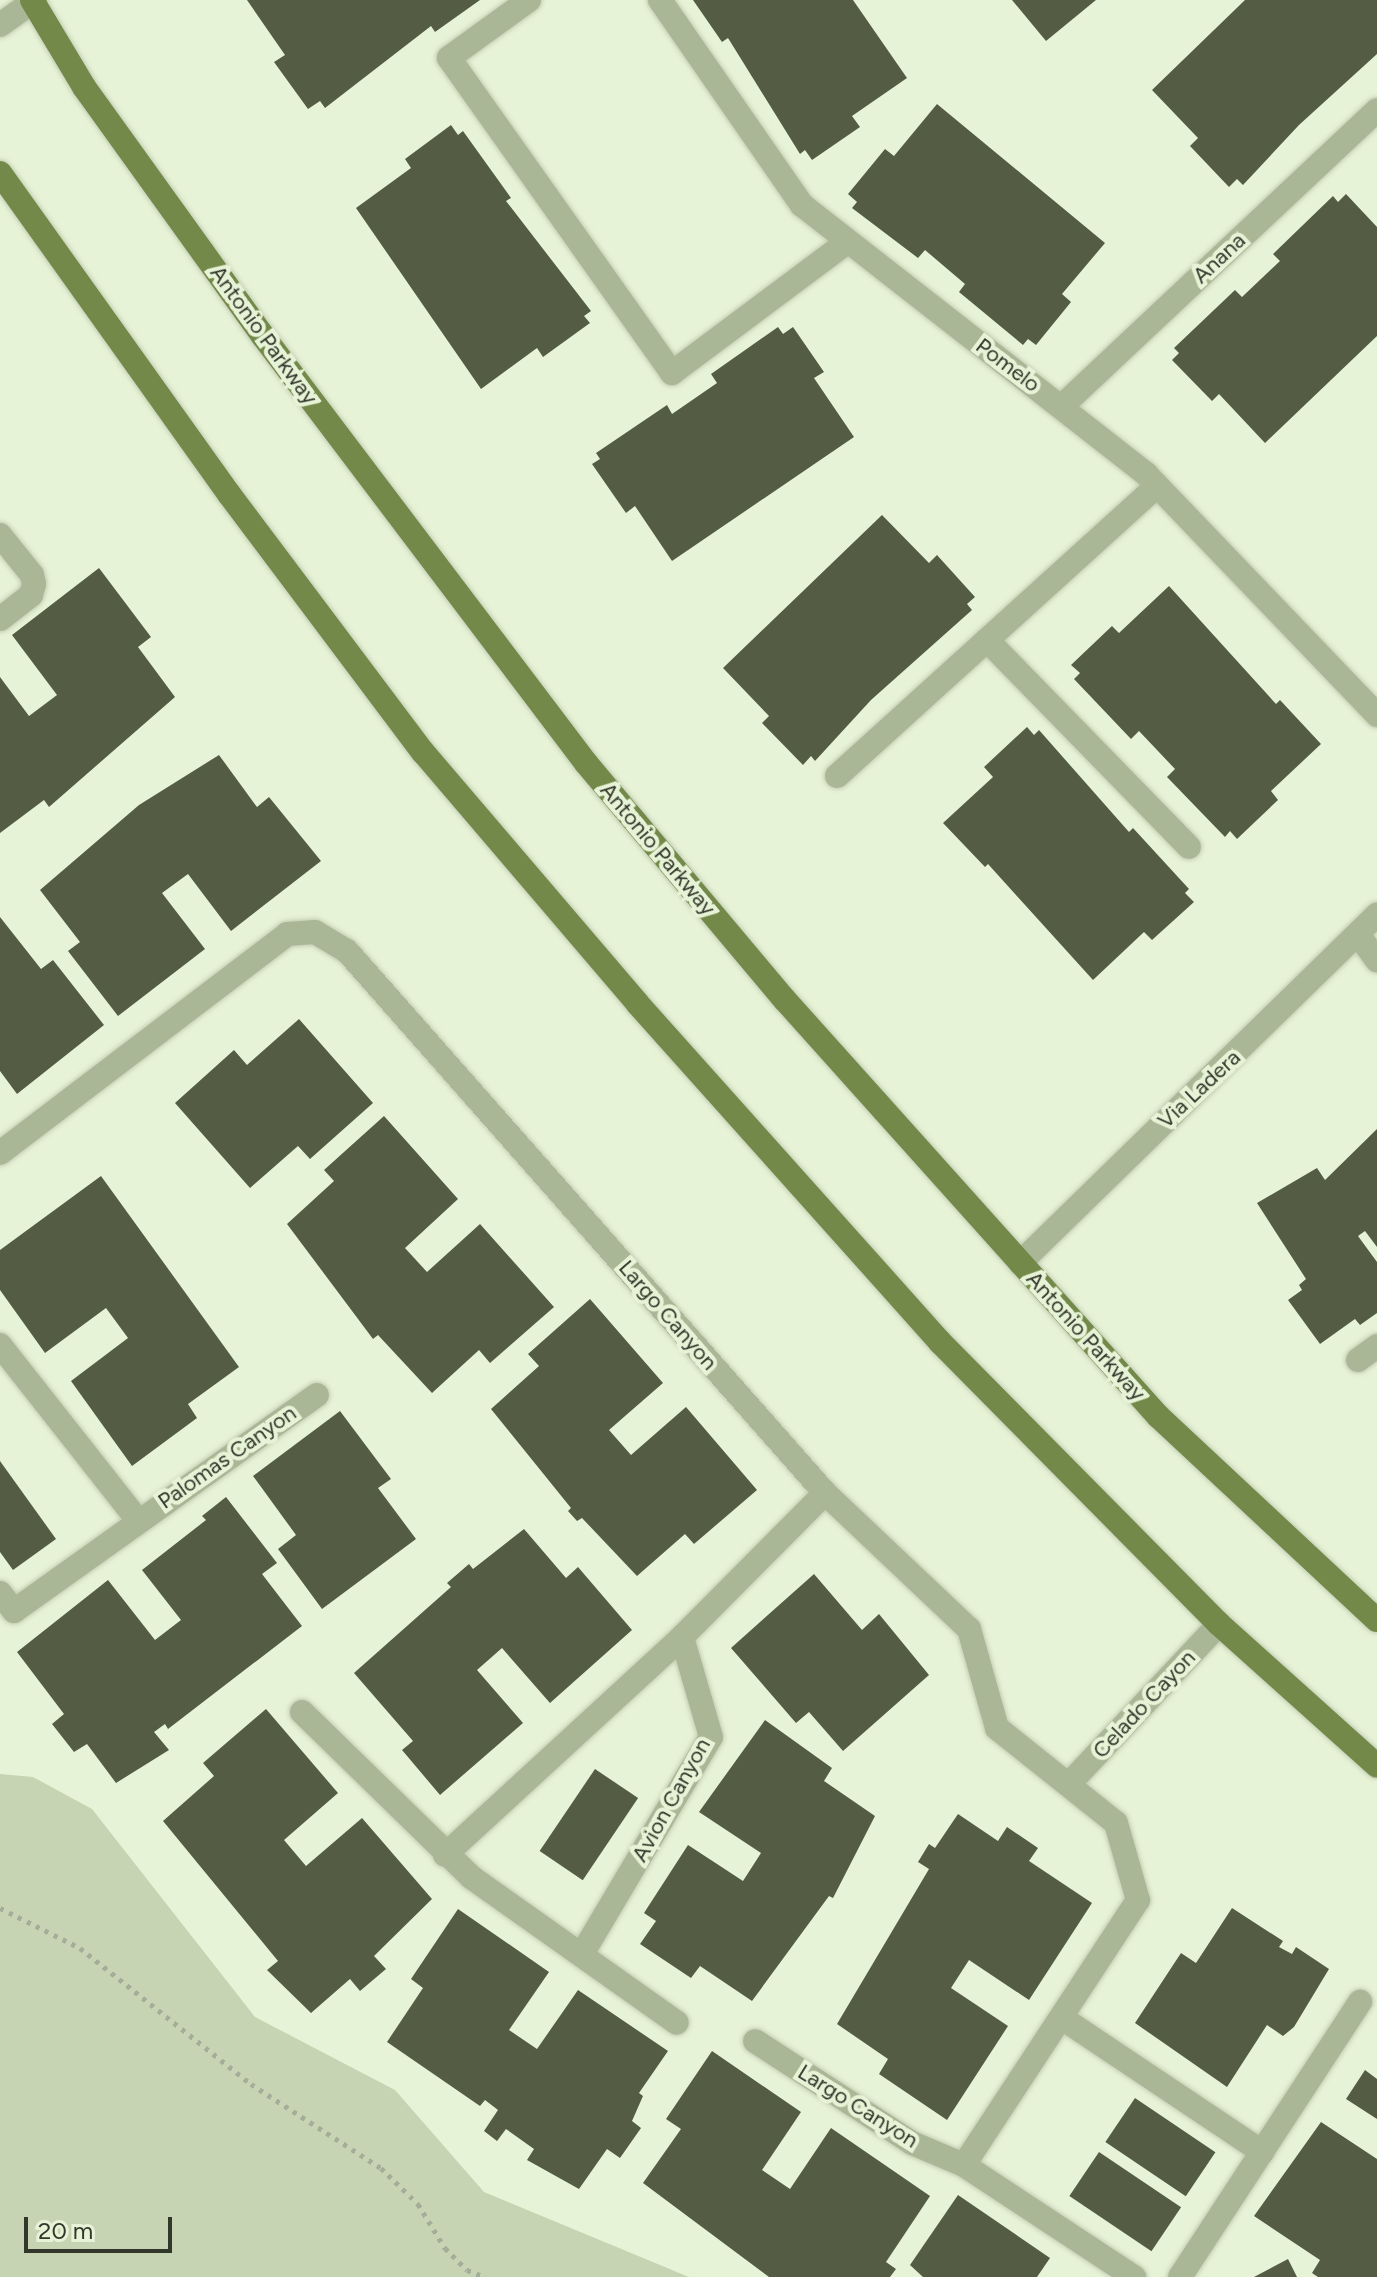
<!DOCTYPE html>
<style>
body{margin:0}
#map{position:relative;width:1377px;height:2277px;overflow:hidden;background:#e7f3d6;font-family:Figtree,sans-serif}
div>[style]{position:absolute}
.green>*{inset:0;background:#c7d4b3}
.building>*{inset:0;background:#545d44;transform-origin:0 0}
.path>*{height:5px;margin-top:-2.5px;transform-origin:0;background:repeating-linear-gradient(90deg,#a4ad97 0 4px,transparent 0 10px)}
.roads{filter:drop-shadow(0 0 2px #c3cdb4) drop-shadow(0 0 2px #c3cdb4)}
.minor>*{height:24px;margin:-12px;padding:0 12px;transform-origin:12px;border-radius:12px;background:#aab796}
.major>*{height:24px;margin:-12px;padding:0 12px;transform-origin:12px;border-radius:12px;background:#738949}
span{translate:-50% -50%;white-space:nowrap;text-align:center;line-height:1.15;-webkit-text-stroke:8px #e7f3d6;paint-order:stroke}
.street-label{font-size:22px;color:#32372b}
.scale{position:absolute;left:24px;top:2217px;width:148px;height:36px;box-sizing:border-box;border:4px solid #32372b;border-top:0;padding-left:10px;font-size:24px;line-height:28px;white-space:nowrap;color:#32372b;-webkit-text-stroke:6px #e7f3d6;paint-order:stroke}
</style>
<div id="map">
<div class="green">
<i style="clip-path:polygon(0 1774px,33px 1777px,92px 1809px,255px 2017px,395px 2090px,484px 2192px,689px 2277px,0 2277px)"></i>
</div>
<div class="building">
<i style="clip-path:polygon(247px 0,480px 0,435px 32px,431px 26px,325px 108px,320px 101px,308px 109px,274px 62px,285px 55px)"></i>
<i style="clip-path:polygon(693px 0,853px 0,907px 78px,852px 116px,860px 127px,812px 160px,805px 150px,800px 154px,728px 38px,722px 42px)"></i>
<i style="clip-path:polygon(1012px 0,1096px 0,1046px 41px)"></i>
<i style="clip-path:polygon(1245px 0,1377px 0,1377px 54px,1299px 125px,1243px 185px,1237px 179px,1229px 187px,1190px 146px,1198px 138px,1152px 90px)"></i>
<i style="clip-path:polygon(937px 104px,1105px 243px,1062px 294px,1071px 302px,1036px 345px,1028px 339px,1023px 345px,959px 292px,965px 284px,925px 250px,918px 258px,852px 208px,857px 202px,848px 194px,885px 149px,894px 156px)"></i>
<i style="clip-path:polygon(451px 125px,458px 135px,463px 131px,511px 198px,506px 201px,591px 311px,584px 316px,590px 323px,543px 357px,537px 348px,481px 389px,356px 208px,411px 168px,405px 159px)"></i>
<i style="clip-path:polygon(1346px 194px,1377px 227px,1377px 336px,1265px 443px,1219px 394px,1212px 401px,1172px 360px,1179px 353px,1174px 348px,1235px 290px,1242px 297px,1280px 261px,1273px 254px,1333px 196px,1338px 202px)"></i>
<i style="clip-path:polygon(778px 327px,783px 334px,793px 327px,824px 372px,814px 378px,854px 437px,672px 561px,635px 506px,626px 513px,592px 464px,600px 459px,596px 453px,667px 405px,672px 414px,717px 383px,711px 374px)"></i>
<i style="clip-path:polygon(882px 515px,929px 563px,937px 555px,975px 597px,967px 604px,972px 610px,871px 700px,815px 761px,811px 756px,803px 765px,762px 723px,769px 716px,723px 668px)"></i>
<i style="clip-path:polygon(99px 568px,151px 637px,138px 647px,175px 697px,49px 807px,44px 800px,0 833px,0 677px,29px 716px,57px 695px,12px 635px)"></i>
<i style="clip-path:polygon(1169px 586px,1276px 704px,1280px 700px,1321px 744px,1271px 791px,1278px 800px,1237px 839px,1230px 831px,1225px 837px,1167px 777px,1175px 769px,1139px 731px,1131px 739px,1074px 679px,1080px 673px,1071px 665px,1112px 626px,1119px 633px)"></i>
<i style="clip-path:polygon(1027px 727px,1034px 735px,1039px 730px,1129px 832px,1133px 828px,1189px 889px,1185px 893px,1194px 902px,1152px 940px,1144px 932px,1093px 980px,988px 864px,985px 867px,943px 823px,993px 777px,984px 767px)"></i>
<i style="clip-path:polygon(219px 755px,257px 807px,269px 797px,321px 861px,231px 931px,188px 874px,162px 893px,205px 949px,118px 1016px,68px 951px,80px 942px,40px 890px,139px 805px)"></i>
<i style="clip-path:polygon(0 917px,41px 969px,53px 960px,104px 1025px,17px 1094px,0 1071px)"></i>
<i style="clip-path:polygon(299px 1019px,373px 1103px,310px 1159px,298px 1146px,250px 1188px,175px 1103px,234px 1050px,247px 1065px)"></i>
<i style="clip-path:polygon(384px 1116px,458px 1199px,405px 1248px,427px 1272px,480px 1224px,554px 1307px,490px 1363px,479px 1350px,432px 1393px,378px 1335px,373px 1339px,287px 1224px,334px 1181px,324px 1170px)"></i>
<i style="clip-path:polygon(1377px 1129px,1377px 1247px,1365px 1231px,1358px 1236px,1377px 1262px,1377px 1313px,1360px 1325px,1355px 1319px,1320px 1344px,1288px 1300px,1302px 1290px,1299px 1285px,1306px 1279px,1257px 1203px,1317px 1168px,1325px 1180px)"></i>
<i style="clip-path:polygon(101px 1176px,239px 1367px,188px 1404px,197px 1418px,132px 1466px,71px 1381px,128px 1338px,106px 1308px,45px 1353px,0 1290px,0 1250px)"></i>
<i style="clip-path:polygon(590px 1299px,663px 1383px,609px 1430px,631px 1455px,686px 1407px,757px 1490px,694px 1544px,685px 1534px,637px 1576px,582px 1518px,577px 1521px,568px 1511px,571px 1508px,491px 1409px,539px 1366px,528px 1354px)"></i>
<i style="clip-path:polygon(340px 1411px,391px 1479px,378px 1488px,416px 1539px,322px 1609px,278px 1549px,296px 1535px,253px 1476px)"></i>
<i style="clip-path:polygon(0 1461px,56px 1539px,13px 1570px,0 1552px)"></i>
<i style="clip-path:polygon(226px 1497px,277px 1563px,262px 1574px,302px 1626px,168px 1729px,165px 1724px,154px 1732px,169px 1750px,116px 1783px,87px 1744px,74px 1752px,52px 1724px,64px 1714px,17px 1652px,108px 1580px,155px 1640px,181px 1620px,142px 1570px,206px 1520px,202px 1516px)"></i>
<i style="clip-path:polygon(524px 1529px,566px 1578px,578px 1567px,632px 1630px,550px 1703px,502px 1648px,477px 1670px,523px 1723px,440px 1795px,402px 1750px,413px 1741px,354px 1673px,451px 1587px,447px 1583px,469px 1564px,473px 1569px)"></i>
<i style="clip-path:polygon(814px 1574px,862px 1630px,879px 1614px,929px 1675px,843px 1751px,809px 1712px,796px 1723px,731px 1648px)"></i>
<i style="clip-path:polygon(266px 1709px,338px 1793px,284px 1840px,306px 1866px,362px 1818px,432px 1899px,374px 1956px,386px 1969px,360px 1991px,350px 1979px,311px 2013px,267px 1970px,278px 1961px,163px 1821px,214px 1776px,203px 1763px)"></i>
<i style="clip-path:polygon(765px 1720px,832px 1768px,824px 1781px,875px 1816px,833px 1898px,829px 1896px,752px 2001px,700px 1966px,691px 1978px,640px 1944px,656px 1921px,644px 1913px,688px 1845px,743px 1881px,761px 1853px,699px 1812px)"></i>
<i style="left:595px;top:1769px;width:52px;height:99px;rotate:34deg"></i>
<i style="clip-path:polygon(958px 1814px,998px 1841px,1007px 1827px,1038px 1848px,1029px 1861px,1092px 1903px,1029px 2000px,969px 1960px,951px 1988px,1008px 2026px,947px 2120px,879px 2074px,888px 2059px,837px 2024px,929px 1869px,918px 1862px,929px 1844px,935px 1848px)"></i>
<i style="clip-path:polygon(1232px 1908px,1283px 1941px,1279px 1947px,1292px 1954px,1296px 1947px,1329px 1969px,1294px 2027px,1283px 2036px,1267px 2025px,1227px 2087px,1135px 2023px,1181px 1953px,1196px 1963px)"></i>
<i style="clip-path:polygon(458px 1909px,549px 1972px,509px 2030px,537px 2049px,578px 1990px,668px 2051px,639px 2093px,643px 2096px,632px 2121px,641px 2128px,620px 2158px,607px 2149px,579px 2189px,527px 2160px,534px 2149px,506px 2129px,497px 2141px,484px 2131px,498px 2110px,485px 2100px,480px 2106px,387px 2042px,423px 1988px,411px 1979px)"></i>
<i style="clip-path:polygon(712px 2051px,801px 2112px,762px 2170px,790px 2189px,831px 2128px,930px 2196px,886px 2262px,896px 2269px,890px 2277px,769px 2277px,643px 2183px,681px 2129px,666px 2119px)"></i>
<i style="clip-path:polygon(1365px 2070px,1377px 2079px,1377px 2119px,1346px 2099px)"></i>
<i style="left:1135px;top:2098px;width:97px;height:53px;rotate:34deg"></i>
<i style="clip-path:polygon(1321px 2122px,1377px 2159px,1377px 2277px,1318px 2277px,1312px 2273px,1320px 2260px,1254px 2216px)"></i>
<i style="left:1099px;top:2152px;width:99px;height:53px;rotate:34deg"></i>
<i style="clip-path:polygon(958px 2195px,1050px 2258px,1037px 2277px,923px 2277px,910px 2265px)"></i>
<i style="clip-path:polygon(1288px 2259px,1297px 2277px,1254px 2277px)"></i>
</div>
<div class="path">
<i style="left:0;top:1908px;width:89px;rotate:26.6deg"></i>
<i style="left:80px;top:1948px;width:218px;rotate:38.5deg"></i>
<i style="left:251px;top:2084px;width:155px;rotate:32.9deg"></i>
<i style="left:381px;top:2168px;width:52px;rotate:44.2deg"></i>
<i style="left:418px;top:2204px;width:52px;rotate:58.5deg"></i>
<i style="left:445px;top:2248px;width:31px;rotate:45deg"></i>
<i style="left:467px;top:2270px;width:19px;rotate:21deg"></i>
</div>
<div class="roads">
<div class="minor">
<i style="left:529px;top:0;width:99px;rotate:144.1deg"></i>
<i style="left:449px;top:58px;width:386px;rotate:54.7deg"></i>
<i style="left:672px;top:373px;width:217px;rotate:-36.8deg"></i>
<i style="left:660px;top:0;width:249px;rotate:55.3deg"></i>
<i style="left:802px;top:205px;width:437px;rotate:38deg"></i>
<i style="left:1146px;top:474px;width:334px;rotate:46.2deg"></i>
<i style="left:0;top:25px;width:43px;rotate:-35.5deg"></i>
<i style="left:1062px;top:406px;width:432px;rotate:-43.2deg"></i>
<i style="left:0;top:535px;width:51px;rotate:51.3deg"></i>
<i style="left:32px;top:575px;width:9px;rotate:77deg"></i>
<i style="left:34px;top:584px;width:11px;rotate:105deg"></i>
<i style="left:31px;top:595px;width:39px;rotate:142deg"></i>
<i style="left:987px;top:640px;width:289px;rotate:45.7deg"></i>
<i style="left:837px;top:776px;width:432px;rotate:-42.2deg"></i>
<i style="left:1360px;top:937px;width:29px;rotate:54deg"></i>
<i style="left:0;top:1153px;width:361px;rotate:-37.3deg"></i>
<i style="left:287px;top:934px;width:28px;rotate:-4deg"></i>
<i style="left:315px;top:932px;width:37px;rotate:31deg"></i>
<i style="left:347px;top:951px;width:723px;rotate:48.59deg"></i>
<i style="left:825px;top:1493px;width:198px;rotate:43.4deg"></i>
<i style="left:969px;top:1629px;width:103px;rotate:74.2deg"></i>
<i style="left:997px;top:1728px;width:152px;rotate:38.6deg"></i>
<i style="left:1116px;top:1823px;width:80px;rotate:74.1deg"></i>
<i style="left:1138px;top:1900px;width:317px;rotate:123.3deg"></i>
<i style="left:964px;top:2165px;width:56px;rotate:-157.1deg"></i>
<i style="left:912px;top:2143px;width:187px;rotate:-147deg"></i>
<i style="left:1020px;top:1263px;width:499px;rotate:-44.3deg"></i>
<i style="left:0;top:1345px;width:221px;rotate:51.8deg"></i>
<i style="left:1358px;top:1360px;width:24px;rotate:-36deg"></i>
<i style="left:0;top:1593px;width:23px;rotate:52deg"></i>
<i style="left:14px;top:1611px;width:372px;rotate:-35.5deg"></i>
<i style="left:302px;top:1712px;width:236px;rotate:44.3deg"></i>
<i style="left:471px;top:1877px;width:252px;rotate:35.3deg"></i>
<i style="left:1069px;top:1784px;width:219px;rotate:-46.8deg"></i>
<i style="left:445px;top:1855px;width:322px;rotate:-42.6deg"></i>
<i style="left:682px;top:1637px;width:203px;rotate:-45.2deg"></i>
<i style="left:582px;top:1954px;width:252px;rotate:-59.3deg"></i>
<i style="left:711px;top:1737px;width:104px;rotate:-106.2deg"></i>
<i style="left:1062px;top:2018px;width:241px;rotate:33.8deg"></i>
<i style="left:964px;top:2165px;width:204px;rotate:33.4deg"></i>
<i style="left:1180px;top:2277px;width:329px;rotate:-56.8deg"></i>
</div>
<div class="major">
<i style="left:32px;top:0;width:101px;rotate:59.1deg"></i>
<i style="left:84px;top:87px;width:307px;rotate:54.3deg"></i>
<i style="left:263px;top:336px;width:535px;rotate:52.89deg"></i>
<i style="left:586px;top:763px;width:309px;rotate:50deg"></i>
<i style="left:785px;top:1000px;width:559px;rotate:48.12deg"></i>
<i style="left:1158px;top:1416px;width:299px;rotate:43deg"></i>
<i style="left:0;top:173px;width:394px;rotate:54.5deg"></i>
<i style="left:229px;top:494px;width:323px;rotate:53.1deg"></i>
<i style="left:423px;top:752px;width:330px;rotate:49.5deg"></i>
<i style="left:637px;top:1003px;width:455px;rotate:48.2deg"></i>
<i style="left:940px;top:1342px;width:397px;rotate:45.3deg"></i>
<i style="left:1219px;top:1624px;width:212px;rotate:41.9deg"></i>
</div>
</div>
<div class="street-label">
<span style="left:1219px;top:258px;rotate:-43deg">Anana</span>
<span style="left:264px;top:335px;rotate:54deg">Antonio Parkway</span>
<span style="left:1008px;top:365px;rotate:37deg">Pomelo</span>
<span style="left:658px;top:849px;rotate:50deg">Antonio Parkway</span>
<span style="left:1199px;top:1089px;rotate:-43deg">Via Ladera</span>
<span style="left:668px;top:1315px;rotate:49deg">Largo Canyon</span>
<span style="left:1086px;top:1336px;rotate:48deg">Antonio Parkway</span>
<span style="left:227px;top:1457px;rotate:-35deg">Palomas Canyon</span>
<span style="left:1144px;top:1704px;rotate:-47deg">Celado Cayon</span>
<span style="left:671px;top:1800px;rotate:-61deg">Avion Canyon</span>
<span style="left:858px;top:2106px;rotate:32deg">Largo Canyon</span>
</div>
<div class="scale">20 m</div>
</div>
